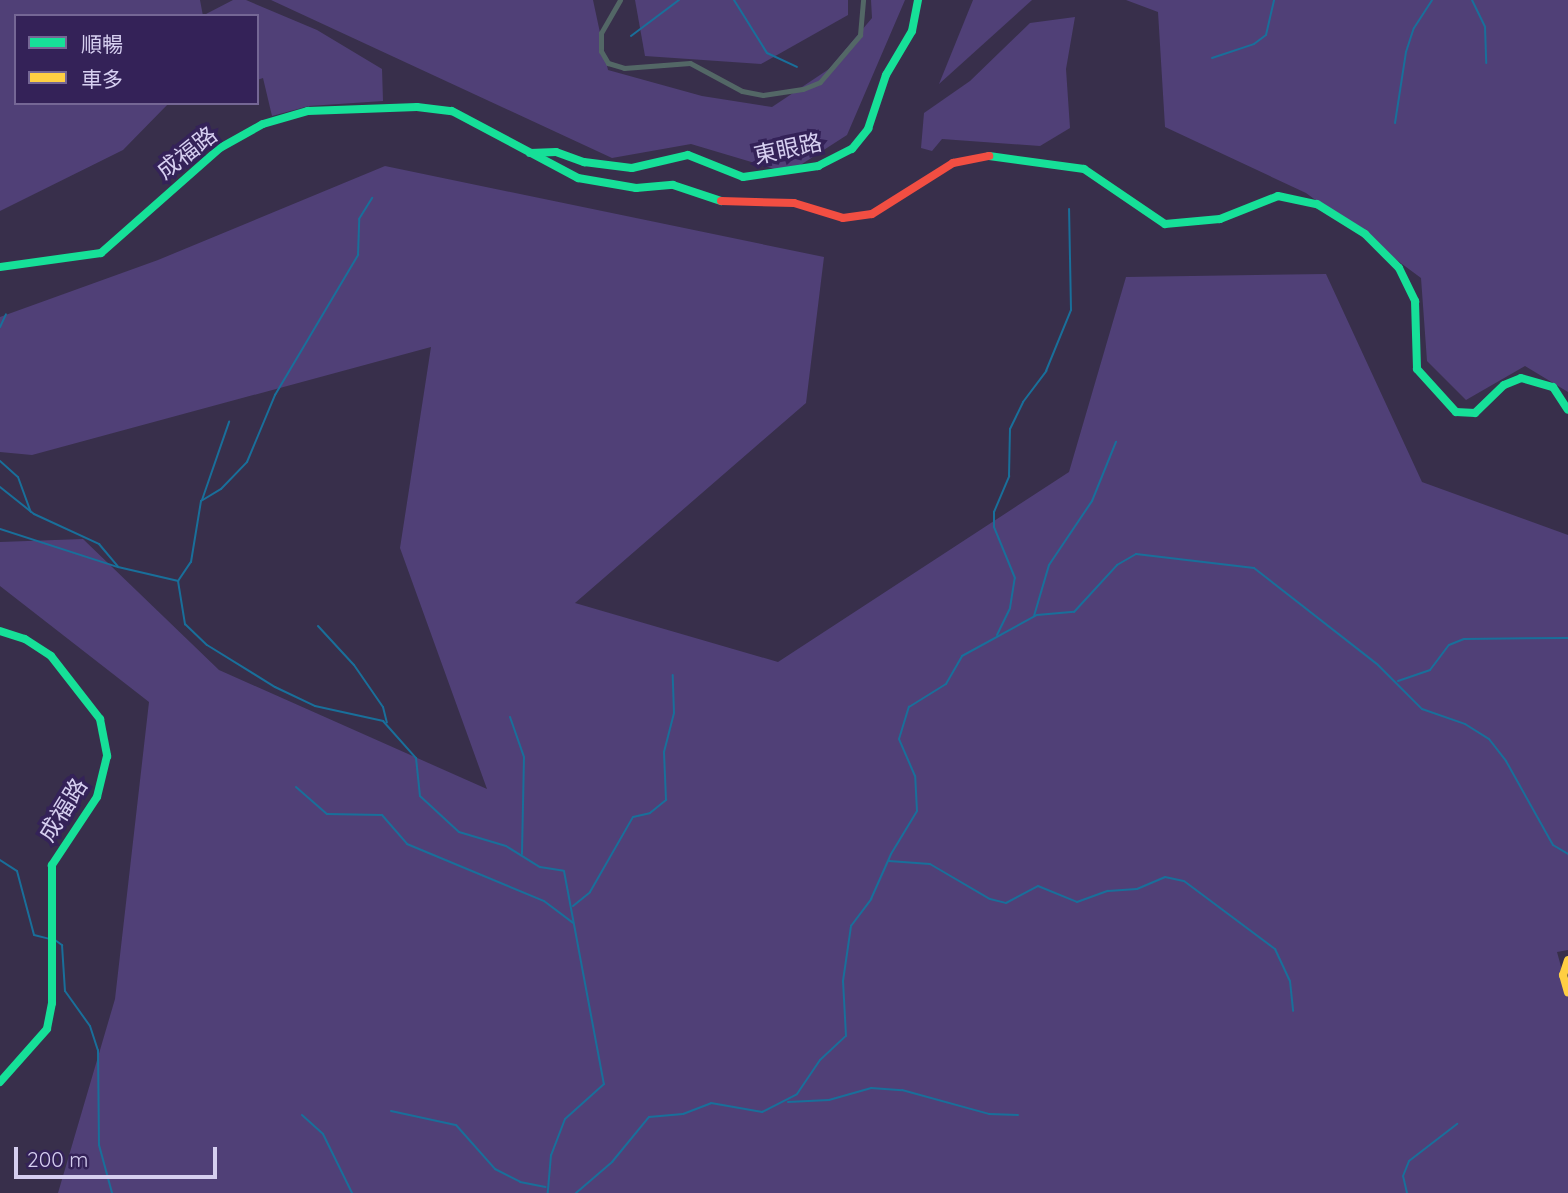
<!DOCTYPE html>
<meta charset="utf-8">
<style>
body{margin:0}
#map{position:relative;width:1568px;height:1193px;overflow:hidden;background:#382f4b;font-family:Quicksand,"Noto Sans TC",sans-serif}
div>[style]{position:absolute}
.green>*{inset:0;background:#504077}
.stream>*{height:2px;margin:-1px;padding:0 1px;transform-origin:1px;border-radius:1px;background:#196f9a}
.street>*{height:5px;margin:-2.5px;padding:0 2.5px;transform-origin:2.5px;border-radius:2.5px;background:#536766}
.fast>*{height:8px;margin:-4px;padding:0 4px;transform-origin:4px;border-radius:4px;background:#16e098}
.slow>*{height:8px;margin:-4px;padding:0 4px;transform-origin:4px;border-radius:4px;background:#ffcf43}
.jam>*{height:8px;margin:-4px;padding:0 4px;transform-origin:4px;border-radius:4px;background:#f24e42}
span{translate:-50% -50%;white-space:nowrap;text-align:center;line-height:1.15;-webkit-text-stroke:7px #342258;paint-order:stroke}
.street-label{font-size:23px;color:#d6cff0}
.legend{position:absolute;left:14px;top:14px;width:245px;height:91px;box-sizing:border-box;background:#342258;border:2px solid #756795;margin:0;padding:9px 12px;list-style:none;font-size:21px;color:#d6cff0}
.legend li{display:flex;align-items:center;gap:14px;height:35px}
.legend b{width:35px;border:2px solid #756795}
.scale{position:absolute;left:14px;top:1147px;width:203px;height:32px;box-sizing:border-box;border:4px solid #d6cff0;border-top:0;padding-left:9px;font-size:21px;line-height:24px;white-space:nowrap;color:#d6cff0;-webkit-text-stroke:5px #342258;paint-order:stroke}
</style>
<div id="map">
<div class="green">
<i style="clip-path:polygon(0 0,200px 0,203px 16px,16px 16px,16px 103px,169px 103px,123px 150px,0 211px)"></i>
<i style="clip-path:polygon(233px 0,246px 0,317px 30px,382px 69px,383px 101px,309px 106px,272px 116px,263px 78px,257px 80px,257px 16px,206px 14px)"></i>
<i style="clip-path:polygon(271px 0,593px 0,608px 70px,702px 96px,772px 107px,829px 69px,872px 18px,871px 0,905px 0,847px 135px,788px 173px,691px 144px,612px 158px)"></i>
<i style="clip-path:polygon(635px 0,848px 0,848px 15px,761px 64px,645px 56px)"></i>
<i style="clip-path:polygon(973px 0,1032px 0,939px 84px)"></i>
<i style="clip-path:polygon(1126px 0,1568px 0,1568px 392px,1525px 366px,1466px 400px,1427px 361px,1421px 278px,1306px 193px,1165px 127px,1158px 12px)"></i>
<i style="clip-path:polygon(1075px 17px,1066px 69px,1070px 128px,1040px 146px,942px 139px,932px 151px,921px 148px,924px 113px,970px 81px,1030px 23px)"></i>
<i style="clip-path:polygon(385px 166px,824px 257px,806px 403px,575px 603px,778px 662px,1069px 472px,1126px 277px,1326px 274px,1422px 482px,1568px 535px,1568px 950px,1557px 952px,1568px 992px,1568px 1193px,58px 1193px,115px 999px,149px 702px,0 586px,0 542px,83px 539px,219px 670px,487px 789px,400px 548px,431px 347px,32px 455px,0 452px,0 317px,158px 260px)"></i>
</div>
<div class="stream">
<i style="left:734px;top:0;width:62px;rotate:58.1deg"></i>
<i style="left:767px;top:53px;width:33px;rotate:25deg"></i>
<i style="left:1472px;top:0;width:30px;rotate:64deg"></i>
<i style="left:1485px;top:27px;width:36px;rotate:88deg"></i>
<i style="left:631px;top:36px;width:60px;rotate:-36.9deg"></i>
<i style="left:1212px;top:58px;width:44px;rotate:-18.4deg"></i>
<i style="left:1254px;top:44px;width:15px;rotate:-37deg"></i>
<i style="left:1266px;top:35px;width:36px;rotate:-77deg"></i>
<i style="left:1395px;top:123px;width:72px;rotate:-81.2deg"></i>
<i style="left:1406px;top:52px;width:25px;rotate:-72deg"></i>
<i style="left:1414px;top:28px;width:33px;rotate:-57deg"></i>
<i style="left:0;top:327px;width:14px;rotate:-65deg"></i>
<i style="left:0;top:461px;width:24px;rotate:42deg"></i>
<i style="left:18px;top:477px;width:37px;rotate:70deg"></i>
<i style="left:0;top:487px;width:43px;rotate:38.5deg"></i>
<i style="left:34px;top:514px;width:72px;rotate:24.8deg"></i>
<i style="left:99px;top:544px;width:30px;rotate:50deg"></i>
<i style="left:118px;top:567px;width:62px;rotate:13.1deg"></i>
<i style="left:178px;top:581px;width:44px;rotate:80.8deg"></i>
<i style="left:185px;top:624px;width:30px;rotate:44deg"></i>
<i style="left:207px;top:645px;width:80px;rotate:31.7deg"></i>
<i style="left:275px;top:687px;width:44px;rotate:25.4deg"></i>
<i style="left:315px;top:706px;width:70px;rotate:12.4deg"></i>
<i style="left:383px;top:721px;width:50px;rotate:48.3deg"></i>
<i style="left:416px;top:758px;width:38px;rotate:84deg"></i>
<i style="left:420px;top:796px;width:53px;rotate:42.7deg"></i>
<i style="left:459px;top:832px;width:49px;rotate:16.6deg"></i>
<i style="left:506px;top:846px;width:40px;rotate:32deg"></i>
<i style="left:540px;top:867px;width:24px;rotate:9deg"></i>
<i style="left:564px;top:871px;width:217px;rotate:79.4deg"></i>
<i style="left:604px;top:1084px;width:52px;rotate:138.1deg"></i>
<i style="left:565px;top:1119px;width:39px;rotate:111deg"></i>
<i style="left:551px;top:1155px;width:38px;rotate:95deg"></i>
<i style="left:202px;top:500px;width:83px;rotate:-70.9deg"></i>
<i style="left:0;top:529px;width:124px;rotate:17.9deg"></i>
<i style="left:178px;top:581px;width:23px;rotate:-56deg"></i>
<i style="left:191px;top:562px;width:62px;rotate:-80.7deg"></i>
<i style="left:201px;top:501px;width:23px;rotate:-31deg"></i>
<i style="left:221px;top:489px;width:37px;rotate:-46deg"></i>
<i style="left:247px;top:462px;width:73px;rotate:-67.3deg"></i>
<i style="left:275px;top:395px;width:163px;rotate:-59.3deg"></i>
<i style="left:358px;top:255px;width:36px;rotate:-88deg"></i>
<i style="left:359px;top:219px;width:25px;rotate:-58deg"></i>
<i style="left:1034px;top:616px;width:53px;rotate:-73.6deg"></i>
<i style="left:1049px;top:565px;width:77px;rotate:-56.1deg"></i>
<i style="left:1092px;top:501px;width:64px;rotate:-67.9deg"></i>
<i style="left:318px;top:626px;width:53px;rotate:47.3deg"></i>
<i style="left:354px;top:665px;width:51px;rotate:55.4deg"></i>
<i style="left:383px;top:707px;width:16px;rotate:76deg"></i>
<i style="left:997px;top:635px;width:30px;rotate:-64deg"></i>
<i style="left:1010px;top:608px;width:30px;rotate:-81deg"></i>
<i style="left:1015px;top:578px;width:55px;rotate:-112.4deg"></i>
<i style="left:994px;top:527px;width:15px;rotate:-90deg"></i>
<i style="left:994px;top:512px;width:39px;rotate:-67deg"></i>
<i style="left:1009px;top:476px;width:47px;rotate:-88.8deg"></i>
<i style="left:1010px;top:429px;width:30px;rotate:-64deg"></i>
<i style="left:1023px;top:402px;width:39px;rotate:-53deg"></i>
<i style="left:1046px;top:371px;width:66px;rotate:-67.7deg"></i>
<i style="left:1071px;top:310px;width:101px;rotate:-91.1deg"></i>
<i style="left:1398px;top:681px;width:34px;rotate:-19deg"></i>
<i style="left:1430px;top:670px;width:31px;rotate:-53deg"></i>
<i style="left:1449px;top:645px;width:16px;rotate:-22deg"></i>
<i style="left:1464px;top:639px;width:104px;rotate:-0.6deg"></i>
<i style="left:510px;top:717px;width:42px;rotate:70.7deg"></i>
<i style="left:524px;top:757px;width:97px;rotate:91.2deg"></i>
<i style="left:296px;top:787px;width:41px;rotate:41.1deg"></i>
<i style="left:327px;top:814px;width:55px;rotate:1deg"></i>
<i style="left:382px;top:815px;width:38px;rotate:49deg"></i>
<i style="left:407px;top:844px;width:148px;rotate:22.6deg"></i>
<i style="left:544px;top:901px;width:36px;rotate:37deg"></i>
<i style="left:0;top:860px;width:20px;rotate:33deg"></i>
<i style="left:17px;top:871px;width:66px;rotate:75.1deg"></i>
<i style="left:34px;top:935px;width:16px;rotate:14deg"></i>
<i style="left:889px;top:861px;width:41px;rotate:4.2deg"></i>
<i style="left:930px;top:864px;width:69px;rotate:30.3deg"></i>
<i style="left:990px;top:899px;width:16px;rotate:14deg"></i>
<i style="left:1006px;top:903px;width:36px;rotate:-28deg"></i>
<i style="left:1038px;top:886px;width:42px;rotate:22.3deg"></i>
<i style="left:1077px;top:902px;width:33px;rotate:-20deg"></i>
<i style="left:1108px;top:891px;width:29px;rotate:-4deg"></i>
<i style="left:1137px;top:889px;width:30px;rotate:-23deg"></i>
<i style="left:1165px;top:877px;width:19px;rotate:12deg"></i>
<i style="left:1184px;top:881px;width:114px;rotate:36.8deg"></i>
<i style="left:1275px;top:949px;width:35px;rotate:65deg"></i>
<i style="left:1290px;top:981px;width:30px;rotate:84deg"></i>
<i style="left:573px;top:906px;width:22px;rotate:-39deg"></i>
<i style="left:590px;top:892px;width:86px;rotate:-60.2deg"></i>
<i style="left:633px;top:817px;width:17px;rotate:-13deg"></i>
<i style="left:650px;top:813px;width:21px;rotate:-39deg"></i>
<i style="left:666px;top:800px;width:48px;rotate:-92.4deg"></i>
<i style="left:664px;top:752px;width:40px;rotate:-75.6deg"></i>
<i style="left:674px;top:713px;width:38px;rotate:-92deg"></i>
<i style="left:55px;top:940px;width:9px;rotate:36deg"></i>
<i style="left:62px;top:945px;width:46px;rotate:86.3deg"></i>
<i style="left:65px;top:991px;width:43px;rotate:54.5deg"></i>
<i style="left:90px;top:1026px;width:25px;rotate:72deg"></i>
<i style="left:98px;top:1050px;width:95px;rotate:89.4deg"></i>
<i style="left:99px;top:1145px;width:50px;rotate:74.8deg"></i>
<i style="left:788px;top:1102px;width:41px;rotate:-2.8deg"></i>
<i style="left:829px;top:1100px;width:44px;rotate:-15.9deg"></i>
<i style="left:871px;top:1088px;width:31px;rotate:4deg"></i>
<i style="left:902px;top:1090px;width:90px;rotate:15.4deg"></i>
<i style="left:989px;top:1114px;width:29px;rotate:2deg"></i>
<i style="left:391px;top:1111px;width:66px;rotate:12.2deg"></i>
<i style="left:456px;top:1125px;width:59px;rotate:48.4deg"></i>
<i style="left:495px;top:1169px;width:28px;rotate:27deg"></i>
<i style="left:520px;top:1182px;width:26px;rotate:11deg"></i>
<i style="left:302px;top:1115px;width:28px;rotate:42deg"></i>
<i style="left:323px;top:1134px;width:66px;rotate:63.8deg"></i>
<i style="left:576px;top:1193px;width:48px;rotate:-40.7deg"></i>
<i style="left:612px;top:1162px;width:58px;rotate:-50.6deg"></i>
<i style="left:649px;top:1117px;width:34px;rotate:-5deg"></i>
<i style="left:683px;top:1114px;width:30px;rotate:-21deg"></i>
<i style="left:711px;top:1103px;width:52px;rotate:10deg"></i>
<i style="left:762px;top:1112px;width:39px;rotate:-27deg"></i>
<i style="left:797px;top:1094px;width:41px;rotate:-55.9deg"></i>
<i style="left:820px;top:1060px;width:35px;rotate:-43deg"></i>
<i style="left:846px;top:1036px;width:55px;rotate:-93.1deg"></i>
<i style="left:843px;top:981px;width:56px;rotate:-81.7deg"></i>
<i style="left:851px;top:926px;width:34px;rotate:-53deg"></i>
<i style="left:871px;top:899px;width:49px;rotate:-66deg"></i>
<i style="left:891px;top:854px;width:50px;rotate:-58.8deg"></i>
<i style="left:917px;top:811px;width:35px;rotate:-93deg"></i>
<i style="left:915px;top:776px;width:40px;rotate:-113.4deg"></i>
<i style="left:899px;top:739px;width:34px;rotate:-73deg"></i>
<i style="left:909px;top:707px;width:44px;rotate:-31.9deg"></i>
<i style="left:946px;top:684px;width:32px;rotate:-60deg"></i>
<i style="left:962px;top:656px;width:85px;rotate:-28.7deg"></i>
<i style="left:1037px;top:615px;width:37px;rotate:-5deg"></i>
<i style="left:1074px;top:612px;width:64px;rotate:-47.5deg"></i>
<i style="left:1117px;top:565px;width:22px;rotate:-30deg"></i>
<i style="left:1136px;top:554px;width:119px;rotate:6.8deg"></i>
<i style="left:1254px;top:568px;width:157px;rotate:38deg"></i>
<i style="left:1378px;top:665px;width:62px;rotate:45deg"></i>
<i style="left:1422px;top:709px;width:46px;rotate:19.2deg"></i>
<i style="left:1465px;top:724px;width:28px;rotate:32deg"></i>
<i style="left:1489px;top:739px;width:28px;rotate:52deg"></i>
<i style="left:1506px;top:761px;width:96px;rotate:60.8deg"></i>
<i style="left:1553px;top:845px;width:17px;rotate:31deg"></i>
<i style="left:1407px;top:1193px;width:17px;rotate:-103deg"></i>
<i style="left:1403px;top:1176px;width:16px;rotate:-68deg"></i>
<i style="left:1409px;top:1161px;width:61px;rotate:-37.6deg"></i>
</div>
<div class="street">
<i style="left:620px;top:0;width:38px;rotate:120deg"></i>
<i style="left:601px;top:33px;width:18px;rotate:90deg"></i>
<i style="left:601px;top:51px;width:14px;rotate:60deg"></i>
<i style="left:608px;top:63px;width:17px;rotate:17deg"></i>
<i style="left:624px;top:68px;width:66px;rotate:-4.3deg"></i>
<i style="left:690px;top:63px;width:59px;rotate:28.3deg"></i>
<i style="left:742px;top:91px;width:21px;rotate:11deg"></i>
<i style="left:763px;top:95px;width:40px;rotate:-8.5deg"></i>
<i style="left:803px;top:89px;width:18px;rotate:-22deg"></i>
<i style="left:820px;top:82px;width:62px;rotate:-49.6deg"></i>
<i style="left:860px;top:35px;width:35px;rotate:-85deg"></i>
</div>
<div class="fast">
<i style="left:530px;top:153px;width:26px;rotate:-2deg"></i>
<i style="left:556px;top:152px;width:30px;rotate:20deg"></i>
<i style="left:584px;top:162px;width:48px;rotate:7.1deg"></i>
<i style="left:632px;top:168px;width:57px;rotate:-13.1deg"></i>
<i style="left:688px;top:155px;width:59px;rotate:21.8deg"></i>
<i style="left:743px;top:177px;width:76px;rotate:-8.3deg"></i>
<i style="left:818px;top:166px;width:38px;rotate:-27deg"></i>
<i style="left:852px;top:149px;width:26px;rotate:-51deg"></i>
<i style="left:868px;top:129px;width:57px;rotate:-71.6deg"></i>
<i style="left:886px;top:75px;width:51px;rotate:-59.4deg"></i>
<i style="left:912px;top:31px;width:32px;rotate:-79deg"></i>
<i style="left:989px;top:156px;width:96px;rotate:7.8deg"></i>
<i style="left:1084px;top:169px;width:98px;rotate:34.2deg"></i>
<i style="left:1165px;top:224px;width:55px;rotate:-5.2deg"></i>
<i style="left:1220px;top:219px;width:62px;rotate:-21.6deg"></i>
<i style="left:1278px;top:196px;width:40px;rotate:12deg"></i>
<i style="left:1317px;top:204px;width:57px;rotate:32deg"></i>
<i style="left:1365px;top:234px;width:48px;rotate:45deg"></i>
<i style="left:1399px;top:268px;width:37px;rotate:64deg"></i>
<i style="left:1415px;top:301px;width:68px;rotate:88.3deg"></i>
<i style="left:1417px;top:369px;width:58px;rotate:47.8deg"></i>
<i style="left:1456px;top:412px;width:19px;rotate:3deg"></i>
<i style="left:1475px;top:413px;width:40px;rotate:-44deg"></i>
<i style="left:1504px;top:385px;width:18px;rotate:-22deg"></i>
<i style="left:1521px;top:378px;width:33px;rotate:16deg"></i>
<i style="left:1553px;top:387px;width:27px;rotate:57deg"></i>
<i style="left:0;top:267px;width:102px;rotate:-7.9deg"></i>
<i style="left:101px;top:253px;width:159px;rotate:-41.4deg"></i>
<i style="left:220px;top:148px;width:49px;rotate:-29.2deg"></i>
<i style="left:263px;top:124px;width:47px;rotate:-16.1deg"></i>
<i style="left:308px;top:111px;width:109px;rotate:-2.1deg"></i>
<i style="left:417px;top:107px;width:35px;rotate:7deg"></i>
<i style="left:452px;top:111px;width:143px;rotate:28deg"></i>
<i style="left:578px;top:178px;width:59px;rotate:9.8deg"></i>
<i style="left:636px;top:188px;width:37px;rotate:-5deg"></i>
<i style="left:673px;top:185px;width:51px;rotate:18.4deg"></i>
<i style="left:0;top:631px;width:26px;rotate:18deg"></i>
<i style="left:25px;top:639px;width:31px;rotate:33deg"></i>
<i style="left:51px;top:656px;width:80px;rotate:52.1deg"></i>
<i style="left:100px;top:719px;width:38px;rotate:79deg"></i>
<i style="left:107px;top:756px;width:42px;rotate:103.7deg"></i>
<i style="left:97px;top:797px;width:82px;rotate:123.5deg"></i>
<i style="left:52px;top:865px;width:138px;rotate:90deg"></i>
<i style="left:52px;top:1003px;width:26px;rotate:101deg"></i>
<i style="left:47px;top:1029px;width:71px;rotate:131.6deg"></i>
</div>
<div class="slow">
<i style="left:1568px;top:960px;width:16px;rotate:108deg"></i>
<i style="left:1563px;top:975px;width:18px;rotate:74deg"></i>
</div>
<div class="jam">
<i style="left:721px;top:201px;width:73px;rotate:1.6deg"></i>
<i style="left:794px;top:203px;width:51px;rotate:17deg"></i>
<i style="left:843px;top:218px;width:29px;rotate:-8deg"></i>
<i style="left:872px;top:214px;width:96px;rotate:-32.2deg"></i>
<i style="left:953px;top:163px;width:37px;rotate:-11deg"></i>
</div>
<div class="street-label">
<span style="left:788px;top:149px;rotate:-12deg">東眼路</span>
<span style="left:187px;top:153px;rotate:-38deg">成福路</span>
<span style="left:63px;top:810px;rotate:-58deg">成福路</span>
</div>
<ul class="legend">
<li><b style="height:9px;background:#16e098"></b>順暢</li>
<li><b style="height:9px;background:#ffcf43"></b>車多</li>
</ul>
<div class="scale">200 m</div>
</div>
